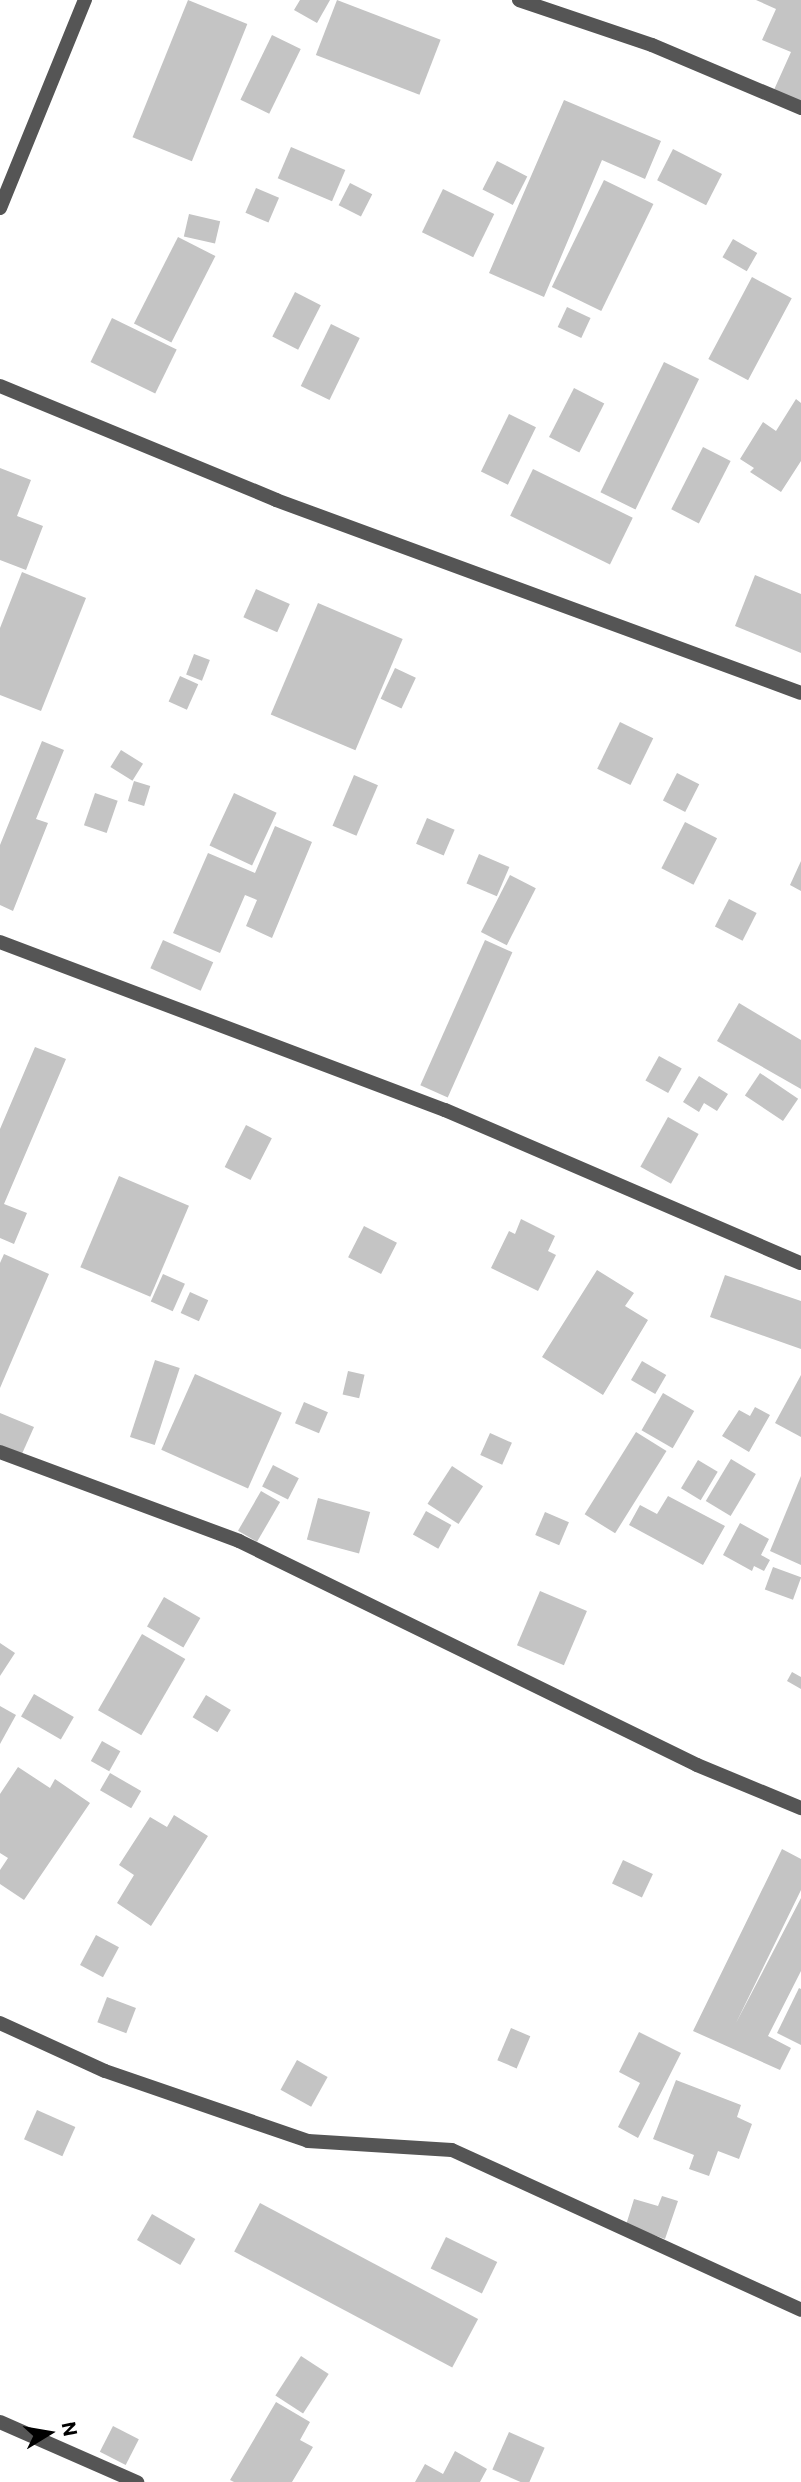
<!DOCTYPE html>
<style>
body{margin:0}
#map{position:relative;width:801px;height:2482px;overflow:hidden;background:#fff;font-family:Commissioner,sans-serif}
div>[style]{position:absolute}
.building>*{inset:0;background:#c4c4c4;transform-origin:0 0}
.minor>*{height:14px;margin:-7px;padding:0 7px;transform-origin:7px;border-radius:7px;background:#555}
span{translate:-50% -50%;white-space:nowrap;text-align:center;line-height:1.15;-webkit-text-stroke:5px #fff;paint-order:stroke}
.north{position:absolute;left:14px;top:2398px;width:70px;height:70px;-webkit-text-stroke:5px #fff;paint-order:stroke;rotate:79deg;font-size:19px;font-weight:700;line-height:28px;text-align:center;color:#000}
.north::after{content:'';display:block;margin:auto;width:24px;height:32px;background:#000;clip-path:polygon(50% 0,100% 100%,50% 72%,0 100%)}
</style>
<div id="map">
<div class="building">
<i style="left:188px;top:0;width:64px;height:148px;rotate:22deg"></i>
<i style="clip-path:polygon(300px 0,330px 0,317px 23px,294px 10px)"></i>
<i style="left:337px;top:0;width:111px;height:59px;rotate:21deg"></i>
<i style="clip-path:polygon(756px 0,801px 0,801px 104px,773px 92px,791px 52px,762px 40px,776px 9px)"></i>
<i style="left:272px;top:35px;width:32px;height:72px;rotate:26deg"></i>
<i style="clip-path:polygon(564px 100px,661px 141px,645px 179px,602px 160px,544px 297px,489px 273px)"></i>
<i style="left:291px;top:147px;width:59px;height:34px;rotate:23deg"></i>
<i style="left:673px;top:149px;width:55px;height:35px;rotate:27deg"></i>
<i style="left:497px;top:161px;width:34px;height:32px;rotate:27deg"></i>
<i style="left:604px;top:180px;width:55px;height:119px;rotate:26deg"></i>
<i style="left:350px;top:183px;width:25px;height:25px;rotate:27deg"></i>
<i style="left:256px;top:188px;width:25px;height:27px;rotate:23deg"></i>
<i style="left:443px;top:189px;width:57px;height:48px;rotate:26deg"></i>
<i style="left:189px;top:214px;width:32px;height:23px;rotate:13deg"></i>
<i style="left:178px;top:237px;width:42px;height:97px;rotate:27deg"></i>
<i style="left:733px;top:239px;width:28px;height:21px;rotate:30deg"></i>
<i style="left:752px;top:277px;width:45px;height:93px;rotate:28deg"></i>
<i style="left:295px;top:292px;width:29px;height:50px;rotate:27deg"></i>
<i style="left:567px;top:307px;width:26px;height:22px;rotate:25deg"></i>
<i style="left:112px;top:318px;width:72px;height:49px;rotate:26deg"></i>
<i style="left:331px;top:324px;width:32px;height:69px;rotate:26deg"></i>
<i style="left:664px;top:362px;width:39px;height:145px;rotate:26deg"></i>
<i style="left:574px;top:388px;width:34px;height:55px;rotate:27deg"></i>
<i style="clip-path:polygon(796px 399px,801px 403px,801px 461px,781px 492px,750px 472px,754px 468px,740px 459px,763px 422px,776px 431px)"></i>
<i style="left:509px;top:414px;width:30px;height:64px;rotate:26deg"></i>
<i style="left:703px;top:447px;width:31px;height:70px;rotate:27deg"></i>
<i style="clip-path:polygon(0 468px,31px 480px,17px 516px,43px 526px,26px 570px,0 560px)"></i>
<i style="left:533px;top:469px;width:111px;height:52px;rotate:26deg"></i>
<i style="clip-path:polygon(22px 572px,86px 598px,41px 711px,0 695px,0 628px)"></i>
<i style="clip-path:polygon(755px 575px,801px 594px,801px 653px,735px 626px)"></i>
<i style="left:256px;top:589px;width:37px;height:31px;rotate:24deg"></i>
<i style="left:318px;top:603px;width:92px;height:121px;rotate:23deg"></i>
<i style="left:194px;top:654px;width:17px;height:22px;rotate:21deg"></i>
<i style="left:395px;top:668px;width:23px;height:34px;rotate:25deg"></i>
<i style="left:180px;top:676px;width:20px;height:28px;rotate:24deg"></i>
<i style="left:620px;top:722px;width:37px;height:52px;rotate:26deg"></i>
<i style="clip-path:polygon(42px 741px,64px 750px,36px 819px,48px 823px,13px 911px,0 905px,0 845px)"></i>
<i style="left:121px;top:750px;width:26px;height:20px;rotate:32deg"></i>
<i style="left:677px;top:773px;width:25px;height:31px;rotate:27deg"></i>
<i style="left:354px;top:775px;width:26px;height:55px;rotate:23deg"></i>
<i style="left:134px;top:781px;width:17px;height:21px;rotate:17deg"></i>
<i style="left:95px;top:793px;width:24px;height:34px;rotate:19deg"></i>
<i style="left:234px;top:793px;width:47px;height:58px;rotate:25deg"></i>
<i style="left:427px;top:818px;width:30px;height:28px;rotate:23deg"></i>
<i style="left:685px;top:822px;width:36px;height:52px;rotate:27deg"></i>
<i style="clip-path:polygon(275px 826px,312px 842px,272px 938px,246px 926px,257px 900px,245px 895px,220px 953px,173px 933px,208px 853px,255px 873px)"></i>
<i style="left:479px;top:854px;width:33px;height:32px;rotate:23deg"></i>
<i style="clip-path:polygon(801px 861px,801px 891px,790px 885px)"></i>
<i style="left:510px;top:875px;width:29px;height:64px;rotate:27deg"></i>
<i style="left:729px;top:899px;width:31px;height:31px;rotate:27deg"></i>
<i style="left:163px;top:940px;width:55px;height:31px;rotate:24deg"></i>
<i style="left:485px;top:940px;width:30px;height:159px;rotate:24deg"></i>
<i style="clip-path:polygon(739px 1003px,801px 1040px,801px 1089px,717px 1041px)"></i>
<i style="clip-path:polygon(35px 1047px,66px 1059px,4px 1204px,27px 1213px,14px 1244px,0 1238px,0 1129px)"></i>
<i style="left:659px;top:1056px;width:26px;height:28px;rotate:29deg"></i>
<i style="left:760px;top:1073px;width:46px;height:27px;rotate:34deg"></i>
<i style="clip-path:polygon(699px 1076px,728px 1094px,717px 1111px,704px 1103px,699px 1112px,683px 1102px)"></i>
<i style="left:668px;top:1117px;width:35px;height:57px;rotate:29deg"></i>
<i style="left:246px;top:1125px;width:29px;height:47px;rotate:27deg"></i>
<i style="left:119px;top:1176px;width:76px;height:99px;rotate:23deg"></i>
<i style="clip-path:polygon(521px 1219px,555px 1236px,548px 1251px,556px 1255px,538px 1291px,491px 1268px,509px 1231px,515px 1234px)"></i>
<i style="left:364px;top:1226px;width:37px;height:35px;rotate:27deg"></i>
<i style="clip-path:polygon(4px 1254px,49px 1274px,0 1388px,0 1263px)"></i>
<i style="clip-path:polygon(597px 1270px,634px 1293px,625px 1306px,648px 1320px,603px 1395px,542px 1357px)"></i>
<i style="left:163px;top:1274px;width:24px;height:30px;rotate:24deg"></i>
<i style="clip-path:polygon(725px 1275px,801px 1301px,801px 1349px,710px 1317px)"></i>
<i style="left:190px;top:1292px;width:20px;height:23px;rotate:24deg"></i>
<i style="left:155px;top:1360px;width:26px;height:81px;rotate:18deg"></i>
<i style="left:642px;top:1361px;width:28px;height:22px;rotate:30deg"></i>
<i style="left:348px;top:1371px;width:17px;height:24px;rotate:13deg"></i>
<i style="left:195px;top:1374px;width:95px;height:83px;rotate:24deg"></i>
<i style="clip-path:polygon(801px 1375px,801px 1437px,775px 1423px)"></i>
<i style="left:663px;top:1393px;width:36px;height:43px;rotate:30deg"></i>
<i style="left:304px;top:1402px;width:26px;height:23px;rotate:23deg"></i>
<i style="clip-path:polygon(755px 1407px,770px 1415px,749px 1452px,722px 1436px,739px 1410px,750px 1416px)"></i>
<i style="clip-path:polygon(0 1413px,34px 1427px,21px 1456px,0 1447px)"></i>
<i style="left:636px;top:1432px;width:36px;height:97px;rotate:32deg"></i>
<i style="left:490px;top:1433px;width:24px;height:24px;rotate:24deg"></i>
<i style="left:731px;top:1459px;width:29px;height:49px;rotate:31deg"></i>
<i style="left:698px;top:1460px;width:23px;height:33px;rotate:31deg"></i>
<i style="left:273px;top:1465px;width:29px;height:24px;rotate:27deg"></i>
<i style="left:452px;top:1466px;width:37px;height:45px;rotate:33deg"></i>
<i style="clip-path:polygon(801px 1476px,801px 1565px,770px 1551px)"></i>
<i style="left:261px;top:1491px;width:22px;height:46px;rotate:30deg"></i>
<i style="clip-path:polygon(668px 1496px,725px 1526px,703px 1565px,629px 1525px,640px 1505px,657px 1514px)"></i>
<i style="left:318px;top:1498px;width:54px;height:43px;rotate:15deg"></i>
<i style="left:426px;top:1511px;width:29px;height:27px;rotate:29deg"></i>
<i style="left:545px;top:1512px;width:26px;height:25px;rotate:23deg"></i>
<i style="clip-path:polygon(740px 1523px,769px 1539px,761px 1555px,770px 1560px,764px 1571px,754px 1566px,752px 1571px,723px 1555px)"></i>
<i style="left:773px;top:1567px;width:30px;height:24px;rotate:20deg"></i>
<i style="left:540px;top:1591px;width:51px;height:59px;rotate:23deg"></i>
<i style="left:164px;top:1597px;width:42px;height:34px;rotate:30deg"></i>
<i style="left:142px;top:1634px;width:50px;height:88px;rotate:30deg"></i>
<i style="clip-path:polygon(0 1643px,15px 1653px,0 1676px)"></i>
<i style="clip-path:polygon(792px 1672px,801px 1677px,801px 1689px,787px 1681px)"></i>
<i style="left:34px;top:1694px;width:46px;height:26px;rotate:30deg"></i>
<i style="left:206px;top:1695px;width:29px;height:26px;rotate:31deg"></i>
<i style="clip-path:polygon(0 1706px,16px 1715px,0 1744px)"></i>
<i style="left:102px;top:1741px;width:21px;height:23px;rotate:29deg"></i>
<i style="clip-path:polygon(18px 1767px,50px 1788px,55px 1779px,90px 1803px,24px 1900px,0 1884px,0 1870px,8px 1858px,0 1853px,0 1794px)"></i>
<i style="left:110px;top:1773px;width:36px;height:20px;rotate:30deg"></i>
<i style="clip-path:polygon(174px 1815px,208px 1836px,151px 1926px,117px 1903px,134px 1875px,119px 1865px,150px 1817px,167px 1827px)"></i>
<i style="clip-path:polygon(782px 1849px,801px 1859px,801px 1890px,736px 2023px,801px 1898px,801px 1971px,768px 2036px,791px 2048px,780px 2070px,693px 2031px)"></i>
<i style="left:623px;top:1860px;width:33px;height:26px;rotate:25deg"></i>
<i style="left:96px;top:1935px;width:26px;height:34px;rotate:28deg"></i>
<i style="clip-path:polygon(799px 1988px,801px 1989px,801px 2045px,777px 2033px)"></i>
<i style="left:107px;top:1997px;width:31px;height:27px;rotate:21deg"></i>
<i style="left:511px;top:2028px;width:21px;height:35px;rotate:23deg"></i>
<i style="clip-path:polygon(639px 2032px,681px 2053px,638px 2138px,618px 2127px,640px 2083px,619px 2072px)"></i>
<i style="left:297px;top:2060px;width:35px;height:34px;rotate:29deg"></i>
<i style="clip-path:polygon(676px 2080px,741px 2105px,737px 2117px,752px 2124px,739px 2159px,718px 2151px,709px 2176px,689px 2169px,694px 2155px,653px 2139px)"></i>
<i style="left:37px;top:2110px;width:42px;height:32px;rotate:24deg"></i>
<i style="clip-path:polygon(662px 2196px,678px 2201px,665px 2239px,626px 2225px,634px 2199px,658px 2206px)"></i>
<i style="left:260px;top:2203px;width:247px;height:55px;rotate:28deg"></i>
<i style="left:152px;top:2214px;width:50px;height:30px;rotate:30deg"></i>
<i style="left:446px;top:2237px;width:57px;height:35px;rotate:26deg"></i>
<i style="left:301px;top:2356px;width:33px;height:47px;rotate:33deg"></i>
<i style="clip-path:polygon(276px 2402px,310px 2422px,300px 2440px,313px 2447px,292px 2482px,234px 2482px,230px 2480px)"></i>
<i style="left:113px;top:2426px;width:29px;height:29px;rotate:27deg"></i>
<i style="left:509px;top:2432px;width:39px;height:41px;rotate:24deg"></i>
<i style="clip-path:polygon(455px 2451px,487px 2469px,480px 2482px,415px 2482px,425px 2464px,443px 2474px)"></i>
</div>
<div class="minor">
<i style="left:519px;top:0;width:140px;rotate:18.7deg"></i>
<i style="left:652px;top:45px;width:162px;rotate:22.9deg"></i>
<i style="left:0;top:208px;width:225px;rotate:-67.8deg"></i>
<i style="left:0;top:386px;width:299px;rotate:22.4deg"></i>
<i style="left:276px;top:500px;width:559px;rotate:20.18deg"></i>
<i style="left:0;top:942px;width:476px;rotate:20.7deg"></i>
<i style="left:445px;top:1110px;width:387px;rotate:23.3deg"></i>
<i style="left:0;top:1452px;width:255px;rotate:20.4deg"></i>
<i style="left:239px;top:1541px;width:510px;rotate:26.06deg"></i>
<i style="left:697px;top:1765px;width:113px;rotate:22.5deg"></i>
<i style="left:0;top:2023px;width:115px;rotate:24.6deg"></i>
<i style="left:105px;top:2071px;width:215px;rotate:19deg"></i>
<i style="left:308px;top:2141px;width:144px;rotate:3.6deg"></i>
<i style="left:452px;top:2150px;width:384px;rotate:24.6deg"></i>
<i style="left:0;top:2422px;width:150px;rotate:23.7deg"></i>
</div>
<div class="north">N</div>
</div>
